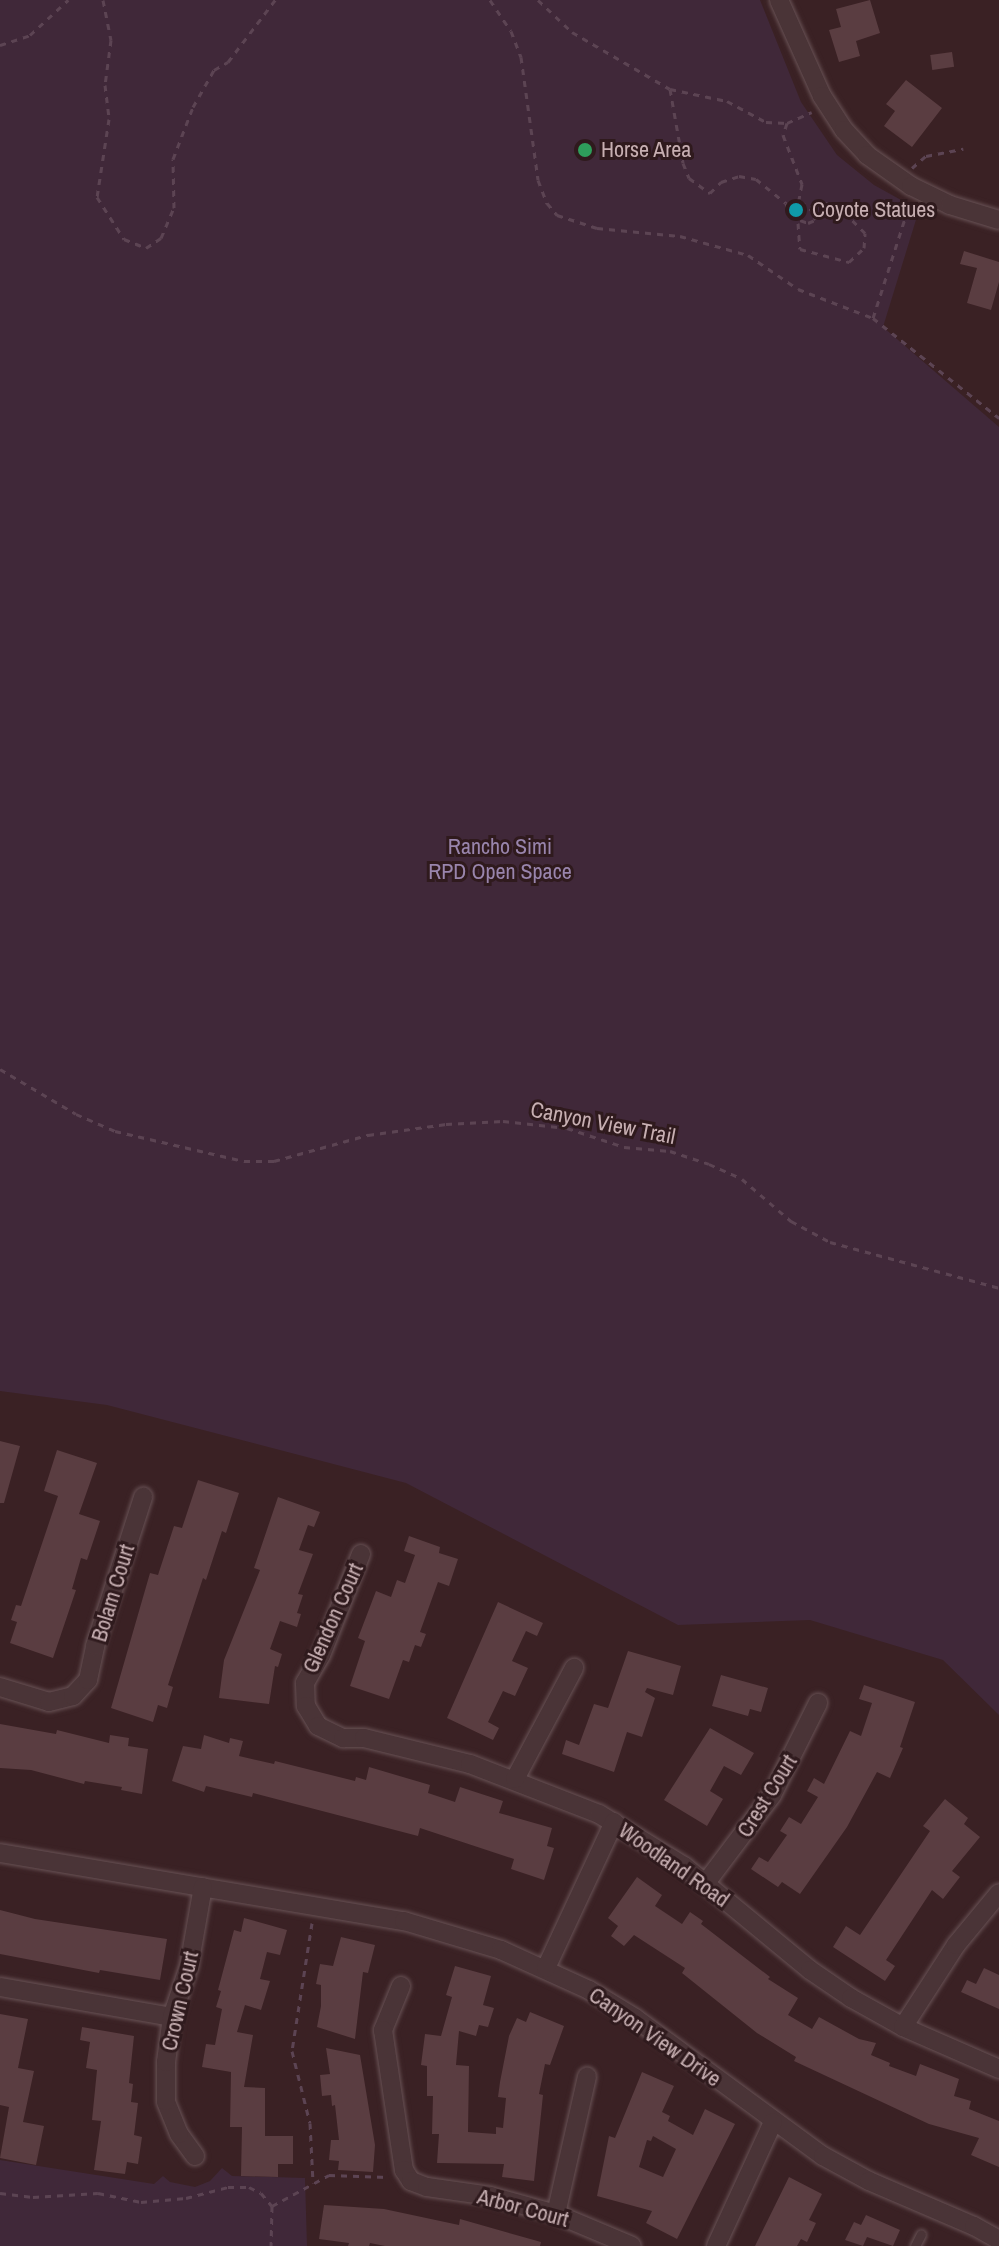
<!DOCTYPE html>
<style>
body{margin:0}
#map{position:relative;width:999px;height:2246px;overflow:hidden;background:#3a2124;font-family:"Archivo Narrow",sans-serif}
div>[style]{position:absolute}
.green>*{inset:0;background:#402839}
.building>*{inset:0;background:#5a3d41;transform-origin:0 0}
.path>*{height:3px;margin-top:-1.5px;transform-origin:0;background:repeating-linear-gradient(90deg,#5c4453 0 6px,transparent 0 12px)}
.roads{filter:drop-shadow(0 0 2px #685255) drop-shadow(0 0 2px #685255)}
.service>*{height:9px;margin:-4.5px;padding:0 4.5px;transform-origin:4.5px;border-radius:4.5px;background:#4a3437}
.minor>*{height:18px;margin:-9px;padding:0 9px;transform-origin:9px;border-radius:9px;background:#4a3437}
.dots>*{width:22px;height:22px;translate:-50% -50%;box-sizing:border-box;border:4px solid #2f1a1d;border-radius:50%}
span{translate:-50% -50%;white-space:nowrap;text-align:center;line-height:1.15;-webkit-text-stroke:6px #2f1a1d;paint-order:stroke}
.poi-label{font-size:22px;color:#c7afb2}
.left{translate:0 -50%;text-align:left}
.park-label{font-size:22px;color:#9985ad}
.street-label{font-size:22px;color:#c7afb2}
</style>
<div id="map">
<div class="green">
<i style="clip-path:polygon(0 0,760px 0,801px 102px,837px 155px,874px 185px,919px 210px,883px 327px,999px 427px,999px 1715px,943px 1660px,810px 1620px,678px 1625px,406px 1483px,107px 1405px,0 1391px)"></i>
<i style="clip-path:polygon(0 2160px,154px 2184px,163px 2176px,170px 2182px,195px 2187px,210px 2181px,222px 2168px,232px 2176px,305px 2178px,307px 2246px,0 2246px)"></i>
</div>
<div class="building">
<i style="clip-path:polygon(870px 0,880px 33px,856px 41px,860px 56px,839px 62px,829px 30px,841px 27px,836px 9px)"></i>
<i style="left:952px;top:52px;width:15px;height:22px;rotate:82deg"></i>
<i style="clip-path:polygon(906px 80px,942px 108px,912px 147px,884px 126px,895px 111px,886px 104px)"></i>
<i style="clip-path:polygon(964px 251px,999px 262px,999px 282px,991px 310px,967px 303px,977px 268px,960px 264px)"></i>
<i style="clip-path:polygon(0 1441px,20px 1446px,4px 1503px,0 1503px)"></i>
<i style="clip-path:polygon(57px 1450px,97px 1463px,79px 1514px,100px 1521px,87px 1560px,81px 1558px,72px 1589px,76px 1590px,53px 1658px,10px 1643px,17px 1622px,11px 1620px,16px 1605px,21px 1606px,58px 1496px,44px 1491px)"></i>
<i style="clip-path:polygon(198px 1480px,239px 1493px,226px 1533px,222px 1531px,206px 1580px,203px 1578px,168px 1685px,173px 1687px,167px 1708px,158px 1705px,153px 1722px,111px 1708px,150px 1573px,158px 1575px,174px 1526px,182px 1528px)"></i>
<i style="clip-path:polygon(278px 1497px,320px 1512px,314px 1527px,308px 1525px,299px 1550px,313px 1554px,298px 1594px,303px 1595px,297px 1613px,301px 1614px,297px 1627px,280px 1621px,270px 1649px,282px 1654px,278px 1667px,275px 1666px,269px 1704px,219px 1698px,224px 1660px,260px 1570px,254px 1568px)"></i>
<i style="clip-path:polygon(409px 1536px,440px 1547px,439px 1553px,458px 1559px,449px 1586px,438px 1582px,420px 1632px,426px 1634px,421px 1647px,415px 1645px,409px 1662px,403px 1660px,389px 1699px,350px 1686px,365px 1641px,358px 1638px,376px 1591px,391px 1597px,397px 1580px,405px 1583px,415px 1555px,404px 1551px)"></i>
<i style="clip-path:polygon(498px 1602px,543px 1623px,537px 1636px,526px 1631px,512px 1661px,528px 1668px,515px 1696px,503px 1691px,488px 1722px,499px 1728px,493px 1740px,447px 1718px)"></i>
<i style="clip-path:polygon(628px 1651px,681px 1666px,673px 1695px,647px 1688px,645px 1692px,655px 1698px,642px 1737px,627px 1732px,614px 1772px,562px 1754px,566px 1740px,579px 1745px,594px 1704px,608px 1708px)"></i>
<i style="clip-path:polygon(721px 1675px,768px 1688px,761px 1712px,750px 1709px,748px 1716px,712px 1706px)"></i>
<i style="clip-path:polygon(864px 1685px,915px 1702px,900px 1747px,903px 1748px,890px 1778px,877px 1772px,847px 1827px,800px 1894px,782px 1882px,778px 1887px,751px 1869px,759px 1857px,768px 1862px,787px 1835px,780px 1831px,789px 1817px,801px 1824px,818px 1797px,807px 1791px,814px 1778px,824px 1784px,850px 1731px,861px 1736px,872px 1703px,859px 1699px)"></i>
<i style="clip-path:polygon(0 1724px,56px 1734px,57px 1730px,109px 1743px,110px 1735px,129px 1738px,128px 1746px,148px 1749px,142px 1794px,121px 1790px,122px 1787px,85px 1781px,84px 1784px,31px 1770px,0 1768px)"></i>
<i style="clip-path:polygon(710px 1728px,754px 1753px,741px 1775px,724px 1766px,710px 1791px,723px 1799px,707px 1826px,664px 1800px)"></i>
<i style="clip-path:polygon(204px 1735px,229px 1743px,230px 1738px,243px 1741px,239px 1756px,274px 1764px,275px 1761px,355px 1781px,356px 1777px,366px 1780px,369px 1767px,430px 1785px,428px 1793px,455px 1802px,460px 1787px,503px 1801px,499px 1813px,552px 1828px,547px 1846px,554px 1848px,544px 1880px,511px 1869px,514px 1859px,420px 1828px,418px 1836px,253px 1793px,252px 1797px,206px 1786px,204px 1792px,172px 1781px,183px 1746px,201px 1749px)"></i>
<i style="clip-path:polygon(945px 1799px,968px 1818px,964px 1824px,980px 1837px,952px 1871px,960px 1877px,943px 1899px,932px 1890px,886px 1960px,895px 1966px,885px 1981px,833px 1947px,846px 1926px,860px 1935px,930px 1831px,923px 1826px)"></i>
<i style="clip-path:polygon(637px 1877px,662px 1895px,655px 1906px,682px 1924px,690px 1912px,703px 1921px,701px 1924px,770px 1977px,768px 1979px,798px 1998px,788px 2015px,812px 2029px,819px 2017px,859px 2039px,876px 2043px,871px 2055px,890px 2063px,889px 2066px,916px 2076px,920px 2064px,959px 2079px,954px 2096px,971px 2101px,969px 2109px,999px 2121px,999px 2167px,971px 2155px,979px 2138px,929px 2124px,794px 2061px,796px 2057px,757px 2033px,682px 1973px,685px 1968px,634px 1935px,624px 1946px,611px 1936px,618px 1926px,608px 1918px)"></i>
<i style="clip-path:polygon(0 1910px,35px 1919px,167px 1939px,160px 1980px,100px 1970px,99px 1973px,0 1954px)"></i>
<i style="clip-path:polygon(244px 1918px,287px 1930px,280px 1955px,267px 1952px,260px 1979px,270px 1981px,261px 2010px,245px 2005px,237px 2032px,253px 2035px,244px 2087px,265px 2088px,265px 2136px,293px 2136px,293px 2164px,278px 2164px,278px 2177px,241px 2176px,242px 2127px,230px 2127px,231px 2072px,202px 2067px,206px 2044px,215px 2045px,222px 2009px,216px 2007px,221px 1991px,218px 1990px,234px 1930px,241px 1932px)"></i>
<i style="clip-path:polygon(341px 1937px,375px 1945px,368px 1973px,363px 1972px,355px 2039px,317px 2027px,321px 2006px,321px 1985px,316px 1984px,320px 1964px,333px 1966px)"></i>
<i style="clip-path:polygon(455px 1966px,491px 1976px,483px 2005px,494px 2008px,488px 2027px,479px 2025px,476px 2036px,459px 2031px,456px 2065px,469px 2066px,468px 2132px,496px 2134px,496px 2127px,503px 2128px,506px 2098px,498px 2097px,500px 2082px,509px 2036px,517px 2018px,526px 2022px,530px 2012px,564px 2026px,550px 2065px,545px 2064px,539px 2094px,543px 2095px,534px 2181px,502px 2177px,504px 2164px,437px 2163px,439px 2134px,432px 2134px,433px 2096px,427px 2096px,427px 2066px,421px 2065px,425px 2034px,441px 2036px,452px 1997px,446px 1995px)"></i>
<i style="clip-path:polygon(984px 1968px,999px 1975px,999px 2009px,961px 1992px,967px 1980px,976px 1984px)"></i>
<i style="clip-path:polygon(0 2014px,28px 2019px,18px 2068px,34px 2071px,23px 2122px,44px 2126px,36px 2165px,0 2158px,9px 2107px,0 2105px)"></i>
<i style="clip-path:polygon(82px 2027px,134px 2036px,129px 2083px,133px 2084px,131px 2102px,138px 2103px,134px 2135px,142px 2137px,138px 2164px,127px 2162px,125px 2174px,94px 2170px,101px 2121px,92px 2120px,97px 2070px,86px 2068px,90px 2042px,80px 2040px)"></i>
<i style="clip-path:polygon(326px 2048px,360px 2055px,375px 2145px,373px 2172px,338px 2170px,339px 2161px,329px 2160px,331px 2140px,339px 2140px,335px 2105px,332px 2106px,331px 2095px,322px 2096px,320px 2075px,330px 2074px)"></i>
<i style="clip-path:polygon(evenodd,642px 2072px,674px 2086px,662px 2112px,670px 2116px,668px 2121px,693px 2135px,705px 2109px,735px 2124px,677px 2239px,646px 2223px,652px 2211px,597px 2196px,609px 2136px,615px 2138px,642px 2072px,653px 2136px,676px 2149px,663px 2177px,639px 2167px,647px 2140px,651px 2141px,653px 2136px)"></i>
<i style="clip-path:polygon(789px 2177px,822px 2194px,809px 2220px,816px 2223px,807px 2242px,801px 2239px,797px 2246px,755px 2246px)"></i>
<i style="clip-path:polygon(324px 2205px,384px 2209px,459px 2225px,460px 2219px,541px 2242px,540px 2246px,385px 2246px,370px 2243px,369px 2246px,348px 2246px,349px 2243px,319px 2239px)"></i>
<i style="clip-path:polygon(866px 2215px,900px 2230px,893px 2246px,867px 2237px,863px 2246px,845px 2240px,854px 2222px,861px 2225px)"></i>
</div>
<div class="path">
<i style="left:103px;top:0;width:41px;rotate:78.7deg"></i>
<i style="left:111px;top:40px;width:45px;rotate:97.6deg"></i>
<i style="left:105px;top:85px;width:34px;rotate:83deg"></i>
<i style="left:109px;top:119px;width:79px;rotate:98.7deg"></i>
<i style="left:97px;top:197px;width:50px;rotate:57.3deg"></i>
<i style="left:124px;top:239px;width:24px;rotate:22deg"></i>
<i style="left:146px;top:248px;width:18px;rotate:-34deg"></i>
<i style="left:161px;top:238px;width:33px;rotate:-67deg"></i>
<i style="left:174px;top:208px;width:49px;rotate:-91.2deg"></i>
<i style="left:173px;top:159px;width:56px;rotate:-69deg"></i>
<i style="left:193px;top:107px;width:43px;rotate:-60.4deg"></i>
<i style="left:214px;top:70px;width:16px;rotate:-30deg"></i>
<i style="left:228px;top:62px;width:78px;rotate:-52.8deg"></i>
<i style="left:490px;top:0;width:37px;rotate:56deg"></i>
<i style="left:511px;top:31px;width:28px;rotate:69deg"></i>
<i style="left:521px;top:57px;width:124px;rotate:82.1deg"></i>
<i style="left:538px;top:180px;width:25px;rotate:69deg"></i>
<i style="left:547px;top:203px;width:16px;rotate:50deg"></i>
<i style="left:557px;top:215px;width:42px;rotate:18deg"></i>
<i style="left:597px;top:228px;width:83px;rotate:5.5deg"></i>
<i style="left:680px;top:236px;width:71px;rotate:15.6deg"></i>
<i style="left:748px;top:255px;width:60px;rotate:34.2deg"></i>
<i style="left:798px;top:289px;width:80px;rotate:21.1deg"></i>
<i style="left:873px;top:318px;width:161px;rotate:38.4deg"></i>
<i style="left:538px;top:0;width:47px;rotate:43.3deg"></i>
<i style="left:572px;top:32px;width:113px;rotate:30.2deg"></i>
<i style="left:670px;top:89px;width:58px;rotate:11.9deg"></i>
<i style="left:727px;top:101px;width:44px;rotate:28.3deg"></i>
<i style="left:766px;top:122px;width:21px;rotate:3deg"></i>
<i style="left:787px;top:123px;width:27px;rotate:-24deg"></i>
<i style="left:0;top:45px;width:32px;rotate:-18deg"></i>
<i style="left:30px;top:35px;width:52px;rotate:-42.6deg"></i>
<i style="left:670px;top:89px;width:75px;rotate:80deg"></i>
<i style="left:683px;top:163px;width:16px;rotate:68deg"></i>
<i style="left:689px;top:178px;width:26px;rotate:36deg"></i>
<i style="left:710px;top:193px;width:16px;rotate:-45deg"></i>
<i style="left:721px;top:182px;width:19px;rotate:-18deg"></i>
<i style="left:739px;top:176px;width:17px;rotate:10deg"></i>
<i style="left:756px;top:179px;width:38px;rotate:39deg"></i>
<i style="left:786px;top:203px;width:13px;rotate:77deg"></i>
<i style="left:789px;top:216px;width:20px;rotate:20deg"></i>
<i style="left:808px;top:223px;width:8px;rotate:-23deg"></i>
<i style="left:815px;top:220px;width:8px;rotate:-97deg"></i>
<i style="left:814px;top:212px;width:19px;rotate:-141deg"></i>
<i style="left:799px;top:200px;width:13px;rotate:167deg"></i>
<i style="left:787px;top:123px;width:13px;rotate:108deg"></i>
<i style="left:783px;top:135px;width:53px;rotate:68.8deg"></i>
<i style="left:802px;top:184px;width:15px;rotate:101deg"></i>
<i style="left:912px;top:168px;width:18px;rotate:-41deg"></i>
<i style="left:926px;top:156px;width:38px;rotate:-11deg"></i>
<i style="left:798px;top:223px;width:26px;rotate:86deg"></i>
<i style="left:800px;top:249px;width:51px;rotate:14.9deg"></i>
<i style="left:849px;top:262px;width:21px;rotate:-43deg"></i>
<i style="left:864px;top:248px;width:15px;rotate:-86deg"></i>
<i style="left:865px;top:233px;width:38px;rotate:-135deg"></i>
<i style="left:838px;top:206px;width:10px;rotate:-163deg"></i>
<i style="left:828px;top:203px;width:21px;rotate:166deg"></i>
<i style="left:873px;top:318px;width:121px;rotate:-72.2deg"></i>
<i style="left:0;top:1069px;width:88px;rotate:30.6deg"></i>
<i style="left:76px;top:1114px;width:43px;rotate:23.6deg"></i>
<i style="left:115px;top:1131px;width:132px;rotate:13.1deg"></i>
<i style="left:244px;top:1161px;width:30px"></i>
<i style="left:274px;top:1161px;width:98px;rotate:-15.5deg"></i>
<i style="left:368px;top:1135px;width:79px;rotate:-8deg"></i>
<i style="left:446px;top:1124px;width:57px;rotate:-3deg"></i>
<i style="left:503px;top:1121px;width:64px;rotate:6.2deg"></i>
<i style="left:567px;top:1128px;width:60px;rotate:18.4deg"></i>
<i style="left:624px;top:1147px;width:46px;rotate:5deg"></i>
<i style="left:670px;top:1151px;width:41px;rotate:18.4deg"></i>
<i style="left:709px;top:1164px;width:36px;rotate:24deg"></i>
<i style="left:742px;top:1179px;width:65px;rotate:40.6deg"></i>
<i style="left:791px;top:1221px;width:44px;rotate:28.3deg"></i>
<i style="left:830px;top:1242px;width:175px;rotate:15.2deg"></i>
<i style="left:312px;top:1923px;width:130px;rotate:98.9deg"></i>
<i style="left:292px;top:2051px;width:74px;rotate:76deg"></i>
<i style="left:310px;top:2123px;width:60px;rotate:87.1deg"></i>
<i style="left:0;top:2193px;width:33px;rotate:7deg"></i>
<i style="left:33px;top:2197px;width:65px;rotate:-3.5deg"></i>
<i style="left:98px;top:2193px;width:44px;rotate:11.8deg"></i>
<i style="left:141px;top:2202px;width:45px;rotate:-5.1deg"></i>
<i style="left:186px;top:2198px;width:43px;rotate:-14.7deg"></i>
<i style="left:228px;top:2187px;width:21px"></i>
<i style="left:249px;top:2187px;width:13px;rotate:27deg"></i>
<i style="left:261px;top:2193px;width:17px;rotate:50deg"></i>
<i style="left:272px;top:2206px;width:40px;rotate:91.4deg"></i>
<i style="left:272px;top:2206px;width:65px;rotate:-28.5deg"></i>
<i style="left:329px;top:2175px;width:59px;rotate:1.9deg"></i>
</div>
<div class="roads">
<div class="service">
<i style="left:915px;top:2246px;width:13px;rotate:-63deg"></i>
</div>
<div class="minor">
<i style="left:779px;top:0;width:105px;rotate:65.9deg"></i>
<i style="left:822px;top:96px;width:40px;rotate:57.1deg"></i>
<i style="left:844px;top:130px;width:34px;rotate:47deg"></i>
<i style="left:867px;top:155px;width:54px;rotate:35.2deg"></i>
<i style="left:911px;top:186px;width:43px;rotate:26deg"></i>
<i style="left:950px;top:205px;width:51px;rotate:17deg"></i>
<i style="left:361px;top:1554px;width:109px;rotate:111.6deg"></i>
<i style="left:321px;top:1655px;width:32px;rotate:120deg"></i>
<i style="left:305px;top:1683px;width:23px;rotate:88deg"></i>
<i style="left:306px;top:1706px;width:23px;rotate:59deg"></i>
<i style="left:318px;top:1726px;width:28px;rotate:26deg"></i>
<i style="left:343px;top:1738px;width:21px"></i>
<i style="left:364px;top:1738px;width:109px;rotate:13.8deg"></i>
<i style="left:470px;top:1764px;width:138px;rotate:21.2deg"></i>
<i style="left:599px;top:1814px;width:100px;rotate:31.5deg"></i>
<i style="left:684px;top:1866px;width:163px;rotate:39.5deg"></i>
<i style="left:810px;top:1970px;width:50px;rotate:34.3deg"></i>
<i style="left:851px;top:1998px;width:60px;rotate:29.1deg"></i>
<i style="left:903px;top:2027px;width:105px;rotate:23.6deg"></i>
<i style="left:0;top:1687px;width:51px;rotate:17deg"></i>
<i style="left:49px;top:1702px;width:25px;rotate:-14deg"></i>
<i style="left:73px;top:1696px;width:22px;rotate:-47deg"></i>
<i style="left:88px;top:1680px;width:35px;rotate:-78deg"></i>
<i style="left:95px;top:1646px;width:157px;rotate:-72.1deg"></i>
<i style="left:515px;top:1779px;width:126px;rotate:-62deg"></i>
<i style="left:0;top:1853px;width:410px;rotate:9.6deg"></i>
<i style="left:404px;top:1921px;width:101px;rotate:16.6deg"></i>
<i style="left:501px;top:1950px;width:97px;rotate:24.4deg"></i>
<i style="left:589px;top:1990px;width:54px;rotate:31.3deg"></i>
<i style="left:635px;top:2018px;width:233px;rotate:36.3deg"></i>
<i style="left:823px;top:2156px;width:52px;rotate:28.5deg"></i>
<i style="left:869px;top:2181px;width:114px;rotate:23.2deg"></i>
<i style="left:974px;top:2226px;width:29px;rotate:29deg"></i>
<i style="left:705px;top:1884px;width:111px;rotate:-53deg"></i>
<i style="left:772px;top:1795px;width:103px;rotate:-63.4deg"></i>
<i style="left:546px;top:1968px;width:161px;rotate:-65deg"></i>
<i style="left:401px;top:1986px;width:48px;rotate:112.2deg"></i>
<i style="left:383px;top:2030px;width:142px;rotate:81.5deg"></i>
<i style="left:404px;top:2170px;width:13px;rotate:58deg"></i>
<i style="left:411px;top:2181px;width:17px;rotate:21deg"></i>
<i style="left:427px;top:2187px;width:64px;rotate:8.1deg"></i>
<i style="left:490px;top:2196px;width:68px;rotate:15.3deg"></i>
<i style="left:556px;top:2214px;width:82px;rotate:22.8deg"></i>
<i style="left:0;top:1987px;width:175px;rotate:9.9deg"></i>
<i style="left:903px;top:2027px;width:98px;rotate:-57.1deg"></i>
<i style="left:956px;top:1945px;width:67px;rotate:-50.4deg"></i>
<i style="left:195px;top:2156px;width:27px;rotate:-126deg"></i>
<i style="left:179px;top:2134px;width:35px;rotate:-112deg"></i>
<i style="left:166px;top:2101px;width:39px;rotate:-90deg"></i>
<i style="left:166px;top:2062px;width:45px;rotate:-82.4deg"></i>
<i style="left:172px;top:2017px;width:54px;rotate:-71.6deg"></i>
<i style="left:189px;top:1966px;width:80px;rotate:-80deg"></i>
<i style="left:556px;top:2214px;width:141px;rotate:-77.3deg"></i>
<i style="left:716px;top:2246px;width:136px;rotate:-65.3deg"></i>
</div>
</div>
<div class="dots">
<i style="left:585px;top:150px;background:#2e9e5b"></i>
<i style="left:796px;top:210px;background:#0f9aa8"></i>
</div>
<div class="poi-label">
<span class="left" style="left:601px;top:150px">Horse Area</span>
<span class="left" style="left:812px;top:210px">Coyote Statues</span>
</div>
<div class="park-label">
<span style="left:500px;top:859px">Rancho Simi<br>RPD Open Space</span>
</div>
<div class="street-label">
<span style="left:603px;top:1123px;rotate:11deg">Canyon View Trail</span>
<span style="left:113px;top:1593px;rotate:-73deg">Bolam Court</span>
<span style="left:333px;top:1618px;rotate:-66deg">Glendon Court</span>
<span style="left:767px;top:1796px;rotate:-58deg">Crest Court</span>
<span style="left:674px;top:1865px;rotate:35deg">Woodland Road</span>
<span style="left:180px;top:2001px;rotate:-77deg">Crown Court</span>
<span style="left:655px;top:2037px;rotate:35deg">Canyon View Drive</span>
<span style="left:523px;top:2208px;rotate:15deg">Arbor Court</span>
</div>
</div>
